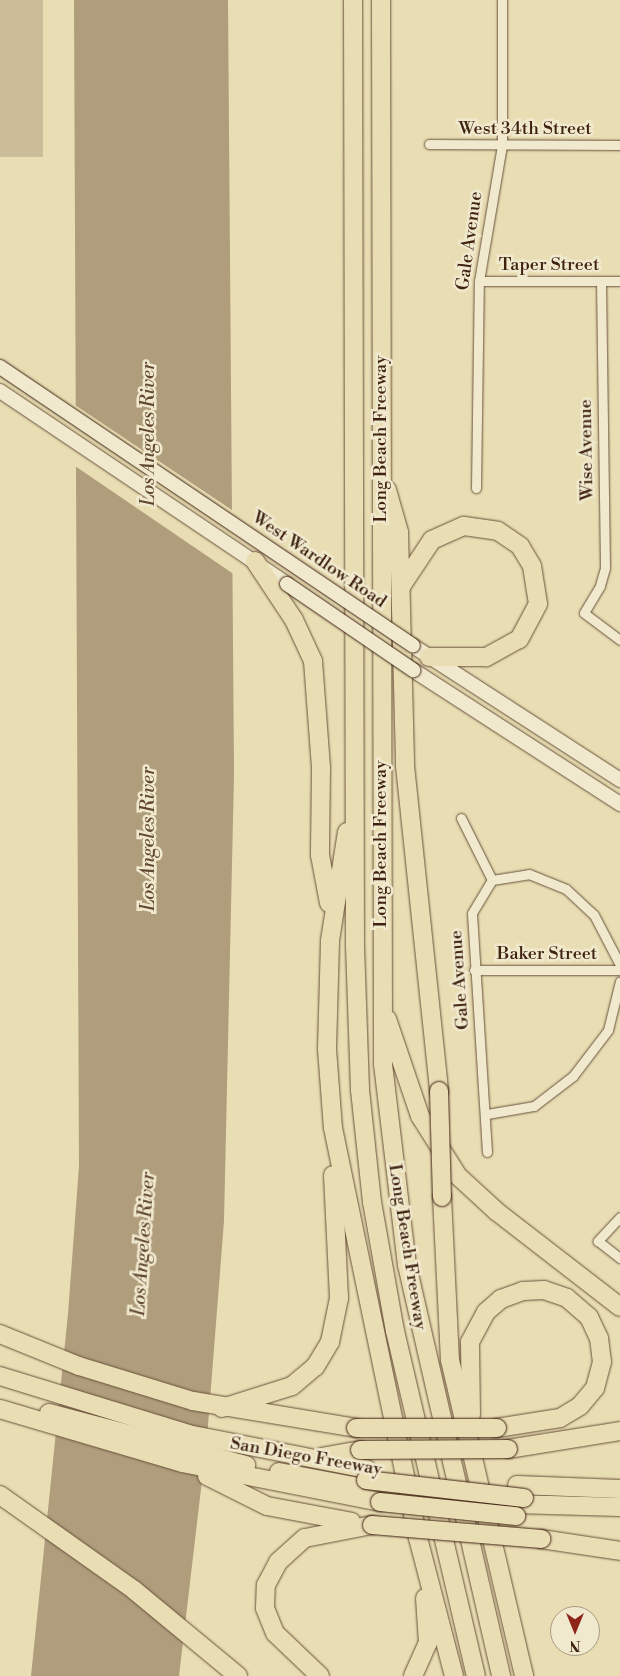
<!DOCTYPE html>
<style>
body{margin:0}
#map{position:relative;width:620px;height:1676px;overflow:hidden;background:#e8ddb3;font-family:"Libre Bodoni",serif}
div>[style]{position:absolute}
.green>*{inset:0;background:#cbbd98;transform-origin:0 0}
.water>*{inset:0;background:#af9d7c}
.pier>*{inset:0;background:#e8ddb3}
.roads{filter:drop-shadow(0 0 1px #69513a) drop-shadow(0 0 1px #69513a)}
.street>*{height:9px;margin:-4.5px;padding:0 4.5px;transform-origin:4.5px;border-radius:4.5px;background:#f0e9ce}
.secondary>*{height:14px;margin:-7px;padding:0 7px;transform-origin:7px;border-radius:7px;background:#f0e9ce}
.highway>*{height:18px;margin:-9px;padding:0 9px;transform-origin:9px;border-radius:9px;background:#e8ddb3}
.bridges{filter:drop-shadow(0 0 1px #3f2212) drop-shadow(0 0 1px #3f2212)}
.secondary-bridge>*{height:14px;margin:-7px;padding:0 7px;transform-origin:7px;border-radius:7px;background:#f0e9ce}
.highway-bridge>*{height:18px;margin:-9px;padding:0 9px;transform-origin:9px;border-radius:9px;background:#e8ddb3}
span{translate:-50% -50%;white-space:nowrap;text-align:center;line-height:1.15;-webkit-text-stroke:5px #f0e9ce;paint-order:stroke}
.street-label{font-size:18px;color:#3f2212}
.water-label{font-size:19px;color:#614732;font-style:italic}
.north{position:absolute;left:550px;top:1606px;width:50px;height:50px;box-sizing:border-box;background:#f0e9ce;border:1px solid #a99983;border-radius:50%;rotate:180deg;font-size:14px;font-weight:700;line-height:20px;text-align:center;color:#3f2212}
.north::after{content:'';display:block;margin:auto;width:18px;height:22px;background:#8f2418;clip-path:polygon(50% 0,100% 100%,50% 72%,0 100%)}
</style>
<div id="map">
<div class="green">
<i style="left:0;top:0;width:43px;height:157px"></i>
</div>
<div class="water">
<i style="clip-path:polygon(74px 0,228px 0,234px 774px,224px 1221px,207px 1438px,179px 1676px,31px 1676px,68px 1314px,79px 1166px)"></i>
</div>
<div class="pier">
<i style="clip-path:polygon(75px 405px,235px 512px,235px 575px,75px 466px)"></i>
</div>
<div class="roads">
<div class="street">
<i style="left:429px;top:144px;width:191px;rotate:0.3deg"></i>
<i style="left:479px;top:281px;width:141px"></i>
<i style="left:601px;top:281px;width:287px;rotate:89.2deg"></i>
<i style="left:605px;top:568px;width:19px;rotate:106deg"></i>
<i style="left:600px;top:586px;width:31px;rotate:121deg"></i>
<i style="left:584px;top:613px;width:45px;rotate:36.9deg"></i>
<i style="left:476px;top:488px;width:207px;rotate:-89.2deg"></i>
<i style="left:479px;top:281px;width:138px;rotate:-80.4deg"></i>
<i style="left:502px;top:145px;width:145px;rotate:-90deg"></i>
<i style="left:461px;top:818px;width:69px;rotate:63.4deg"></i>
<i style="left:492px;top:880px;width:37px;rotate:-9deg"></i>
<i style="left:529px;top:874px;width:40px;rotate:22deg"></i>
<i style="left:566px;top:889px;width:38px;rotate:43deg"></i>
<i style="left:594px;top:915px;width:56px;rotate:62.5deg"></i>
<i style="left:474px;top:970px;width:146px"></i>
<i style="left:487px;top:1114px;width:48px;rotate:-9.7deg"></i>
<i style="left:534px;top:1106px;width:49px;rotate:-37.6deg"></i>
<i style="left:573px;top:1076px;width:58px;rotate:-52.7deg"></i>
<i style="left:608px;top:1030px;width:50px;rotate:-76.2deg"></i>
<i style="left:487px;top:1152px;width:239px;rotate:-93.6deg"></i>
<i style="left:472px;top:913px;width:39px;rotate:-59deg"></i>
<i style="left:620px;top:1217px;width:33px;rotate:133deg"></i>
<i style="left:598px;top:1241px;width:28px;rotate:38deg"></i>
</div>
<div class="secondary">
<i style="left:0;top:391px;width:346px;rotate:33.9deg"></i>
<i style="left:413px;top:646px;width:247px;rotate:32.9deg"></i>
<i style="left:413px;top:670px;width:247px;rotate:32.9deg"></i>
</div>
<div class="highway">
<i style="left:353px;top:0;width:946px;rotate:89.88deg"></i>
<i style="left:355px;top:946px;width:144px;rotate:88deg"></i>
<i style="left:360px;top:1090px;width:113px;rotate:83.9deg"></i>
<i style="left:372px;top:1202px;width:131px;rotate:79.9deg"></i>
<i style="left:395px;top:1331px;width:354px;rotate:76.8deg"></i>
<i style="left:381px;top:0;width:1064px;rotate:89.89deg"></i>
<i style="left:383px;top:1064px;width:202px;rotate:83.2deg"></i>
<i style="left:407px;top:1265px;width:422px;rotate:77.1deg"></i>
<i style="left:387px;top:490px;width:44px;rotate:74.1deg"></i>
<i style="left:399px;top:532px;width:234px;rotate:88.5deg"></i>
<i style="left:405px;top:766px;width:327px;rotate:84deg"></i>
<i style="left:255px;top:561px;width:71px;rotate:56.5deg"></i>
<i style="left:294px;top:620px;width:45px;rotate:65.1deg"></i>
<i style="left:313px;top:661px;width:107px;rotate:85.7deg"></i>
<i style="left:321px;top:768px;width:87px;rotate:90.7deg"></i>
<i style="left:320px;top:855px;width:49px;rotate:79.4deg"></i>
<i style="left:402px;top:585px;width:54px;rotate:-56.3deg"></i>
<i style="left:432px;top:540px;width:35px;rotate:-24deg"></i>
<i style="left:464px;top:526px;width:34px;rotate:8deg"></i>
<i style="left:498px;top:531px;width:27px;rotate:34deg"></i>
<i style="left:520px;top:546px;width:23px;rotate:59deg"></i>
<i style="left:532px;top:566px;width:38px;rotate:81deg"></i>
<i style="left:538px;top:604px;width:40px;rotate:118deg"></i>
<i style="left:519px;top:639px;width:38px;rotate:151deg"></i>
<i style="left:486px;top:657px;width:57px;rotate:180deg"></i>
<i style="left:347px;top:832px;width:110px;rotate:98.9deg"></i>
<i style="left:330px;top:941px;width:108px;rotate:91.6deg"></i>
<i style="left:327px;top:1049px;width:79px;rotate:85.7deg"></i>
<i style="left:333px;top:1128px;width:419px;rotate:78.3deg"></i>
<i style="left:418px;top:1538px;width:143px;rotate:75.4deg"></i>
<i style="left:387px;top:1019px;width:102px;rotate:71.2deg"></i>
<i style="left:420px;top:1116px;width:71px;rotate:57.7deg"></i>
<i style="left:458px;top:1176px;width:52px;rotate:42.6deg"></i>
<i style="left:496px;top:1211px;width:157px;rotate:37.7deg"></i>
<i style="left:442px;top:1197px;width:163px;rotate:87.2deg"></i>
<i style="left:450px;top:1360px;width:325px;rotate:76.8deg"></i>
<i style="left:0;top:1334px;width:85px;rotate:22.1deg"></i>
<i style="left:79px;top:1366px;width:119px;rotate:17.1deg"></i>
<i style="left:193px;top:1401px;width:165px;rotate:9.4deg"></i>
<i style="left:0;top:1376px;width:197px;rotate:17.1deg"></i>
<i style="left:188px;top:1434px;width:182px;rotate:11.1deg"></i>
<i style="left:222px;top:1408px;width:73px;rotate:-17.4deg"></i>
<i style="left:292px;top:1386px;width:30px;rotate:-40deg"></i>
<i style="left:315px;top:1367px;width:29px;rotate:-59deg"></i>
<i style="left:330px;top:1342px;width:45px;rotate:-78.4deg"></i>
<i style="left:339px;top:1298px;width:123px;rotate:-92.8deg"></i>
<i style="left:0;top:1409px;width:190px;rotate:16.5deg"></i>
<i style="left:182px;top:1463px;width:202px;rotate:11.1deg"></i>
<i style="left:49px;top:1413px;width:204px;rotate:14.8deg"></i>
<i style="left:471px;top:1415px;width:73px;rotate:-90.8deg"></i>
<i style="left:470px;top:1342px;width:34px;rotate:-62deg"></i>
<i style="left:486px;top:1312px;width:20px;rotate:-41deg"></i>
<i style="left:501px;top:1299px;width:23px;rotate:-20deg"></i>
<i style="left:523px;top:1291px;width:21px;rotate:-3deg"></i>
<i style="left:544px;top:1290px;width:24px;rotate:19deg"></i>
<i style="left:567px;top:1298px;width:29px;rotate:41deg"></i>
<i style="left:589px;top:1317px;width:23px;rotate:65deg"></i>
<i style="left:599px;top:1338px;width:24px;rotate:83deg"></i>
<i style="left:602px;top:1362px;width:27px;rotate:105deg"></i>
<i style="left:595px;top:1388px;width:23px;rotate:130deg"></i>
<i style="left:580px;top:1406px;width:23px;rotate:149deg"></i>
<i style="left:560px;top:1418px;width:64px;rotate:171deg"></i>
<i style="left:508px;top:1449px;width:113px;rotate:-9.1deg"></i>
<i style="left:321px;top:1457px;width:40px;rotate:-10deg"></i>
<i style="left:279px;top:1472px;width:76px;rotate:10.6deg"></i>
<i style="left:207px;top:1476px;width:67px;rotate:26.6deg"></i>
<i style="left:267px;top:1506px;width:86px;rotate:10.7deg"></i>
<i style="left:517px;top:1485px;width:103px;rotate:2.2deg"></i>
<i style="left:0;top:1495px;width:164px;rotate:35.3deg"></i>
<i style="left:134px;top:1590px;width:135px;rotate:39.6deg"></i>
<i style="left:514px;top:1504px;width:106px;rotate:1.6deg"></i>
<i style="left:541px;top:1539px;width:80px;rotate:8.6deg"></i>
<i style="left:320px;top:1676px;width:62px;rotate:-136.3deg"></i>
<i style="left:275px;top:1633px;width:27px;rotate:-112deg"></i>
<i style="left:265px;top:1608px;width:23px;rotate:-88deg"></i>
<i style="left:266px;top:1585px;width:26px;rotate:-62deg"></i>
<i style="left:278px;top:1562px;width:36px;rotate:-42deg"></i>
<i style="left:305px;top:1538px;width:68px;rotate:-11deg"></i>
<i style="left:413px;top:1676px;width:36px;rotate:-66deg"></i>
<i style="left:428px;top:1643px;width:45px;rotate:-93.8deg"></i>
</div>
</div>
<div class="bridges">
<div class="secondary-bridge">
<i style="left:0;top:367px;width:498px;rotate:34deg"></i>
<i style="left:287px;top:584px;width:153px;rotate:34.3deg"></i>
</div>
<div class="highway-bridge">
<i style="left:439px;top:1091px;width:106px;rotate:88.4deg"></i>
<i style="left:356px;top:1428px;width:141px"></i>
<i style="left:360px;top:1450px;width:148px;rotate:-0.4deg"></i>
<i style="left:366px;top:1480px;width:159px;rotate:6.5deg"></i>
<i style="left:380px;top:1502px;width:137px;rotate:5.9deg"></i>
<i style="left:372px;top:1525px;width:170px;rotate:4.7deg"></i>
</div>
</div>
<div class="street-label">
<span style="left:525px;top:129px">West 34th Street</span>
<span style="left:470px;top:241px;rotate:-82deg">Gale Avenue</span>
<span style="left:549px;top:265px">Taper Street</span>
<span style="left:381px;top:439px;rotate:-90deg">Long Beach Freeway</span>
<span style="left:587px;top:450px;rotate:-91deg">Wise Avenue</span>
<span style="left:319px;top:560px;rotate:34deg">West Wardlow Road</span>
<span style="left:381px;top:844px;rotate:-90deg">Long Beach Freeway</span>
<span style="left:547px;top:954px">Baker Street</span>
<span style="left:460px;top:980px;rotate:-94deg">Gale Avenue</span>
<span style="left:407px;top:1247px;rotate:81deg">Long Beach Freeway</span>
<span style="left:306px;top:1457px;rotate:10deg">San Diego Freeway</span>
</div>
<div class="water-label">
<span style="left:149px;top:434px;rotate:-90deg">Los Angeles River</span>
<span style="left:149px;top:839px;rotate:-90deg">Los Angeles River</span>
<span style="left:144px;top:1244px;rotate:-86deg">Los Angeles River</span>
</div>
<div class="north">N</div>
</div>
